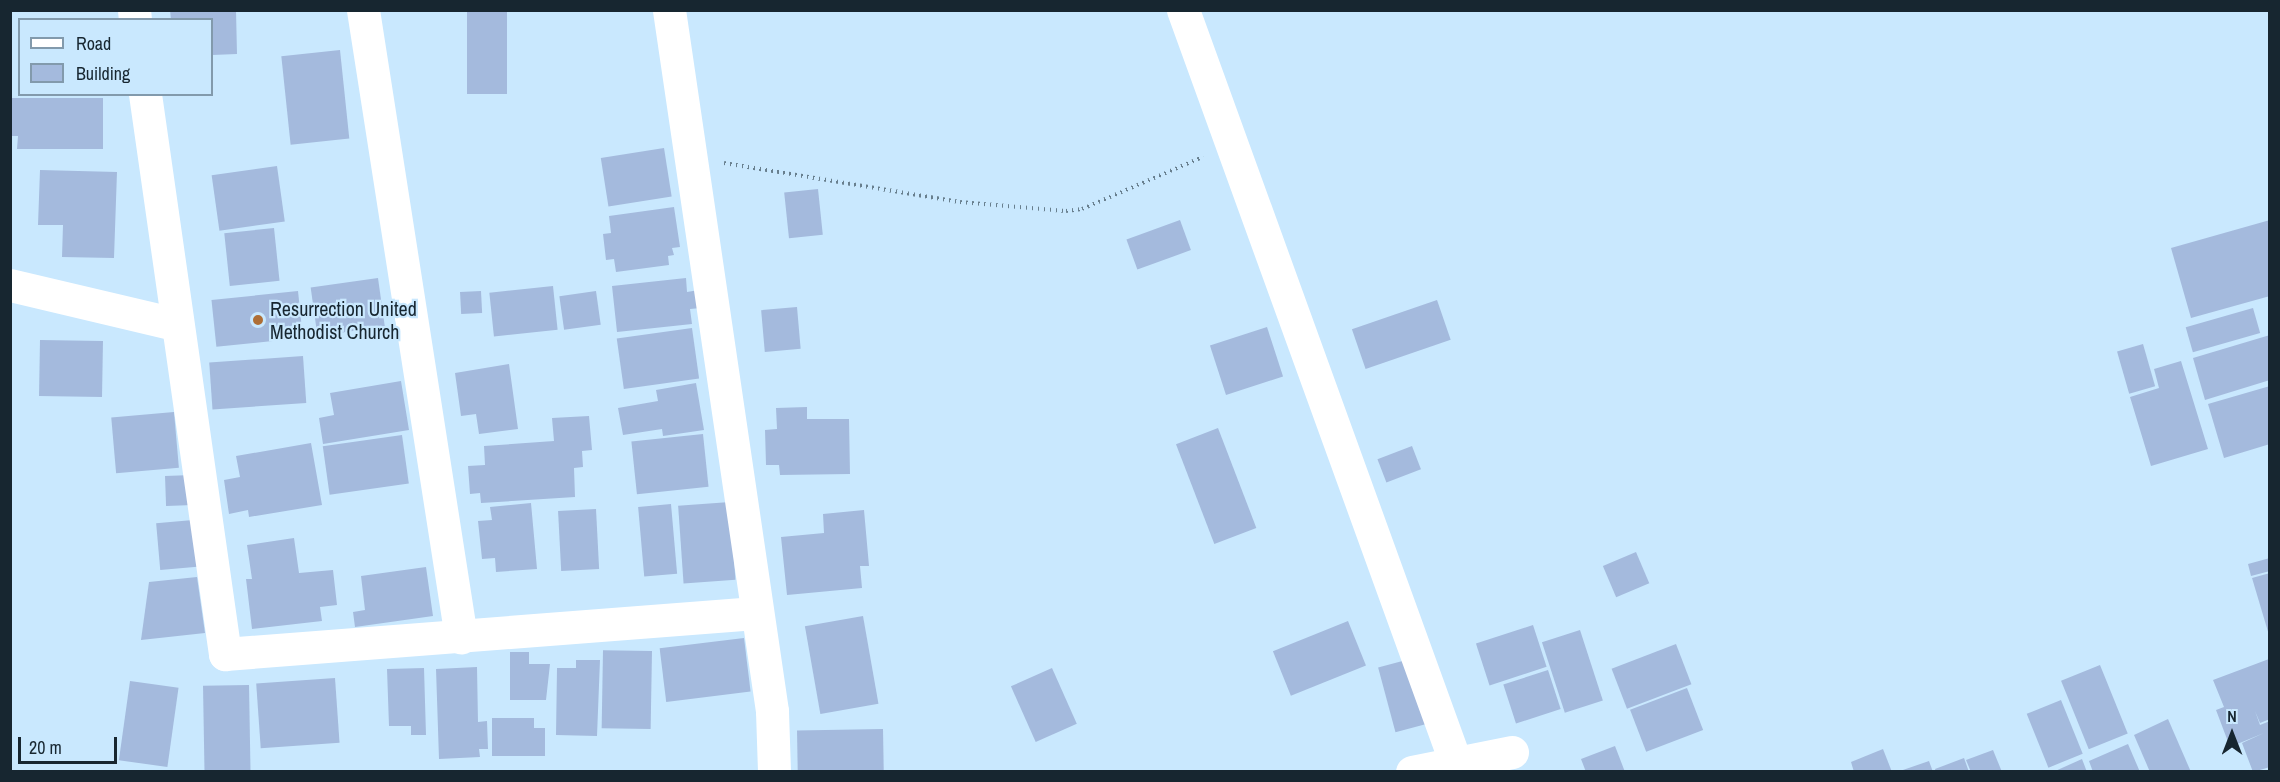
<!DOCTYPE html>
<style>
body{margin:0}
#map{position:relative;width:2280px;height:782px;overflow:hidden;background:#c9e8fe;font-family:"Archivo Narrow",sans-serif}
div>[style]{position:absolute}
.building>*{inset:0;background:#a4badd;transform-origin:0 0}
.path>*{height:4px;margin-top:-2px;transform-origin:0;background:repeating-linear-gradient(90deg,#687f8e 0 1.5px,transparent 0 6px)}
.minor>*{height:33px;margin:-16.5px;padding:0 16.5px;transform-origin:16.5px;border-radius:16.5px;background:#fff}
.dots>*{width:16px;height:16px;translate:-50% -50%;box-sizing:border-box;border:3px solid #c9e8fe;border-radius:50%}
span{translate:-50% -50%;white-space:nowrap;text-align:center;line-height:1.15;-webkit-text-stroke:4.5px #c9e8fe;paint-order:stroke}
.poi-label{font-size:20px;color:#172630}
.left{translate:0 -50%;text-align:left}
.frame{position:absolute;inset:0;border:12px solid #172630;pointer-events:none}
.legend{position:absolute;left:18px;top:18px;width:195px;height:78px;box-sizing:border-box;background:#c9e8fe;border:2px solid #829aac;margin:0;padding:8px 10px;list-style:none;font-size:18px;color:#172630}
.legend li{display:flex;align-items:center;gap:12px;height:30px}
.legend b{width:30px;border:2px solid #829aac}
.north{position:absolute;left:2202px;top:704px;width:60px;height:60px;-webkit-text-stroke:4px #c9e8fe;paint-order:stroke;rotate:0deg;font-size:16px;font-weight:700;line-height:24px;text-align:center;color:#172630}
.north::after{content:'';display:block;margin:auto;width:21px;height:27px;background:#172630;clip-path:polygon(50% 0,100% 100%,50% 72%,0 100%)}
.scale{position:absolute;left:18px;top:737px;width:99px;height:27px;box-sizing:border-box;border:3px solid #172630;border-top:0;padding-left:8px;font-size:18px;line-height:21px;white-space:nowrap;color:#172630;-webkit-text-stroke:4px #c9e8fe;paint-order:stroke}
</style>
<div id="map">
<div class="building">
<i style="clip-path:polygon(170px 10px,236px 10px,237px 54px,212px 55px,212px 20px,171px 20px)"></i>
<i style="left:467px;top:10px;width:40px;height:84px"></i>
<i style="left:340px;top:50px;width:89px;height:59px;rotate:84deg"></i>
<i style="clip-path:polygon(10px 98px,103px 98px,103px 149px,17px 149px,18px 136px,10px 136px)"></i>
<i style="left:664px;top:148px;width:49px;height:64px;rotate:81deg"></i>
<i style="left:277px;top:166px;width:56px;height:66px;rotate:82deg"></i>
<i style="clip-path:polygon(40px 170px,117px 172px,114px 258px,62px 257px,63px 225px,38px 225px)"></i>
<i style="left:818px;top:189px;width:46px;height:34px;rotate:84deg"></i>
<i style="clip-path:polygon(674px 207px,680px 247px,672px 248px,674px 255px,668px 256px,669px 265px,616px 272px,614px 259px,606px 260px,603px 234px,611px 233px,609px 216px)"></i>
<i style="left:1180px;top:220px;width:32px;height:57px;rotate:70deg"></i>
<i style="clip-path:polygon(2270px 220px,2270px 296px,2191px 318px,2171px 248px)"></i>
<i style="left:274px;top:228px;width:53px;height:50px;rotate:84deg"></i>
<i style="left:378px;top:278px;width:49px;height:68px;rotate:82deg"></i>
<i style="clip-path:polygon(686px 278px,687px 292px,699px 290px,701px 308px,690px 309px,692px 324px,617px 332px,612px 286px)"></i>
<i style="left:553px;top:286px;width:44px;height:64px;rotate:84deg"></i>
<i style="left:298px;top:291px;width:47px;height:87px;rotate:84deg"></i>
<i style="left:481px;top:291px;width:22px;height:21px;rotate:87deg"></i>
<i style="left:596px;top:291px;width:34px;height:37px;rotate:82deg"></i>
<i style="left:1437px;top:300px;width:42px;height:90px;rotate:71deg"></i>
<i style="left:797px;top:307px;width:42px;height:36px;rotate:85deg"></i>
<i style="left:2253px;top:308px;width:26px;height:70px;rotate:74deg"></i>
<i style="left:1267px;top:327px;width:52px;height:60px;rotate:72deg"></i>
<i style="left:692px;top:328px;width:51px;height:76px;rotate:82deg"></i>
<i style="clip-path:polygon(2270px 335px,2270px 380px,2205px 400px,2193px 358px)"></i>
<i style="left:40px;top:340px;width:63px;height:56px;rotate:1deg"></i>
<i style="left:2143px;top:344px;width:44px;height:27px;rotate:74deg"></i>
<i style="left:303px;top:356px;width:47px;height:94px;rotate:86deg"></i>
<i style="clip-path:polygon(2181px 361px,2208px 449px,2151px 466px,2130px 397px,2159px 388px,2154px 369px)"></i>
<i style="clip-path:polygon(509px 364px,518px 429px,479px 434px,476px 414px,461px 416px,455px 373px)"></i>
<i style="clip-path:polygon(401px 381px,409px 430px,323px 444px,319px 418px,334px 415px,330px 393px)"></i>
<i style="clip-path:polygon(696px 383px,704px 430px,663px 436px,662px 429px,623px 435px,618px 408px,658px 401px,656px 390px)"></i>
<i style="clip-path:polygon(2270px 386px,2270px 444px,2224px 458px,2208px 404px)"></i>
<i style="clip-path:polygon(807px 407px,807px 419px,849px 419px,850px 474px,780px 475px,779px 465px,766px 465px,765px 430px,777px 429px,776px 408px)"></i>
<i style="left:174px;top:412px;width:56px;height:63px;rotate:85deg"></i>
<i style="clip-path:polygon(589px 416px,592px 450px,582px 451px,583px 467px,574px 468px,575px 497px,481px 503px,480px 493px,470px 494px,468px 466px,485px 465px,484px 446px,554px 441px,552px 418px)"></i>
<i style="left:1218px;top:428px;width:107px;height:45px;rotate:69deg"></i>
<i style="left:703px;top:434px;width:53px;height:72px;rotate:84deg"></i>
<i style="left:402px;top:435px;width:49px;height:80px;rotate:82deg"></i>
<i style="clip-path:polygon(311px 443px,322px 505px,249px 517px,248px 510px,229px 514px,224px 480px,240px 477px,236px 456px)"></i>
<i style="left:1412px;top:446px;width:25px;height:37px;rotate:69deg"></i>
<i style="left:192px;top:475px;width:30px;height:27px;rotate:88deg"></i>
<i style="left:730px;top:502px;width:78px;height:52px;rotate:86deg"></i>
<i style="clip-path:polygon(531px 503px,537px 569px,496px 572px,495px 558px,482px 559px,478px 521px,492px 520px,490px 507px)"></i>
<i style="left:671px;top:504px;width:70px;height:33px;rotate:85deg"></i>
<i style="left:596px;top:509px;width:60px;height:38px;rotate:87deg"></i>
<i style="clip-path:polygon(864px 510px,869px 566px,860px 566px,862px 588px,787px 595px,781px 537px,824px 533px,823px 514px)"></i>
<i style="left:193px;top:520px;width:47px;height:37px;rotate:85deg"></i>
<i style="clip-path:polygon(294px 538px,299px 573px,333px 570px,337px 605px,320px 607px,322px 621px,252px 629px,246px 579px,252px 579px,247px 545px)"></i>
<i style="left:1636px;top:552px;width:34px;height:36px;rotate:67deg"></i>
<i style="clip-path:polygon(2270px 558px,2270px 571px,2251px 576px,2248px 564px)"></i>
<i style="clip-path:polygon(426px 567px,433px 616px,355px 627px,353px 612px,365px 610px,361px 576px)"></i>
<i style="clip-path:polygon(2270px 573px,2270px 635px,2269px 635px,2252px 578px)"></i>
<i style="clip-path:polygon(197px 577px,205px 633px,141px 640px,149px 582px)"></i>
<i style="left:863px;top:616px;width:89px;height:59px;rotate:80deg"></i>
<i style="left:1348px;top:621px;width:48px;height:81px;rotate:68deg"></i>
<i style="left:1533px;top:625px;width:44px;height:60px;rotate:72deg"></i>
<i style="left:1580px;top:630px;width:74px;height:40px;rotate:72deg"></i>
<i style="left:744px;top:638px;width:54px;height:85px;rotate:83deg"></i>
<i style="left:1676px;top:644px;width:43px;height:69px;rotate:69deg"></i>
<i style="left:652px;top:651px;width:78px;height:49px;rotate:91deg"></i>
<i style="clip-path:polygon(510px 652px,529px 652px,529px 664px,550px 664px,546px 700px,510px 700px)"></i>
<i style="left:1410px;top:659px;width:67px;height:33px;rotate:75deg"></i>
<i style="clip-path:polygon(2269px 659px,2270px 719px,2260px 723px,2255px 711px,2260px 725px,2270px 721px,2270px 767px,2253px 772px,2242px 743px,2264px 733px,2230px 747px,2216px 710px,2224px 707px,2213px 680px)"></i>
<i style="clip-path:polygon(576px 660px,600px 660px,597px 736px,556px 735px,557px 668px,576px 668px)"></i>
<i style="left:2100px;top:665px;width:74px;height:42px;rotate:68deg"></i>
<i style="clip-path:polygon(477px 667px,478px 722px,487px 721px,488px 749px,479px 749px,480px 757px,439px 759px,436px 669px)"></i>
<i style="clip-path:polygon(424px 668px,426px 735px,411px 735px,411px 726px,389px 726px,387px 669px)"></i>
<i style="left:1052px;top:668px;width:61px;height:45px;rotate:66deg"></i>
<i style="left:1548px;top:670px;width:41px;height:47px;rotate:72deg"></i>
<i style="left:335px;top:678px;width:65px;height:79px;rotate:86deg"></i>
<i style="left:130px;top:681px;width:49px;height:80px;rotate:8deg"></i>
<i style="left:249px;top:685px;width:87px;height:46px;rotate:89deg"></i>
<i style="left:1687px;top:688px;width:45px;height:61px;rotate:69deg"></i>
<i style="left:2061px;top:700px;width:58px;height:37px;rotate:68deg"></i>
<i style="clip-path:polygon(492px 718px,534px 718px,534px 728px,545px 728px,545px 756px,492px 756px)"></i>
<i style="clip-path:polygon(2168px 719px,2191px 772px,2150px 772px,2134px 735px)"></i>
<i style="left:883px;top:729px;width:43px;height:86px;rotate:89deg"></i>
<i style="clip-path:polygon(2128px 744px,2140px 772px,2093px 772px,2089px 761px)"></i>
<i style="clip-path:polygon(1615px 746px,1625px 772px,1586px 772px,1581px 759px)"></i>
<i style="clip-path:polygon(1883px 749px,1892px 772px,1854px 772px,1851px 762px)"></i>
<i style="clip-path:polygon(1993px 750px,2002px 772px,1971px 772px,1966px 760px)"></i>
<i style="clip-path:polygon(1964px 758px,1969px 772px,1936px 772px,1935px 769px)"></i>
<i style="clip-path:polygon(2082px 759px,2087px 772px,2053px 772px)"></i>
<i style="clip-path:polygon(1929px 761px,1933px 772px,1900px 772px,1900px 771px)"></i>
</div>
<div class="path">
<i style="left:724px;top:163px;width:239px;rotate:9.4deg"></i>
<i style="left:960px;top:202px;width:106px;rotate:4.9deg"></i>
<i style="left:1066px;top:211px;width:16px;rotate:-7deg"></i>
<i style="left:1082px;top:209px;width:132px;rotate:-23.3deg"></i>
</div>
<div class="minor">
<i style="left:134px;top:10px;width:10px;rotate:84deg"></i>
<i style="left:363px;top:10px;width:635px;rotate:81.12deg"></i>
<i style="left:669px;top:10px;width:709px;rotate:81.64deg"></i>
<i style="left:772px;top:711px;width:61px;rotate:88.1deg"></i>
<i style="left:1183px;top:10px;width:799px;rotate:70.09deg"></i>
<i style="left:145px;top:94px;width:566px;rotate:81.87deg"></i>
<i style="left:225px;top:654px;width:532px;rotate:-4.42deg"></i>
<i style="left:10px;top:285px;width:170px;rotate:13.3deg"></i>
<i style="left:1412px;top:772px;width:102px;rotate:-11.3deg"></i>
</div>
<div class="dots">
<i style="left:258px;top:320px;background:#ae6e36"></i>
</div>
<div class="poi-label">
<span class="left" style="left:270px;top:320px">Resurrection United<br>Methodist Church</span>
</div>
<div class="frame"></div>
<ul class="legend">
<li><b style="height:8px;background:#fff"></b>Road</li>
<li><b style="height:16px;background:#a4badd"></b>Building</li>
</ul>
<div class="north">N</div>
<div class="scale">20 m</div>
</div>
